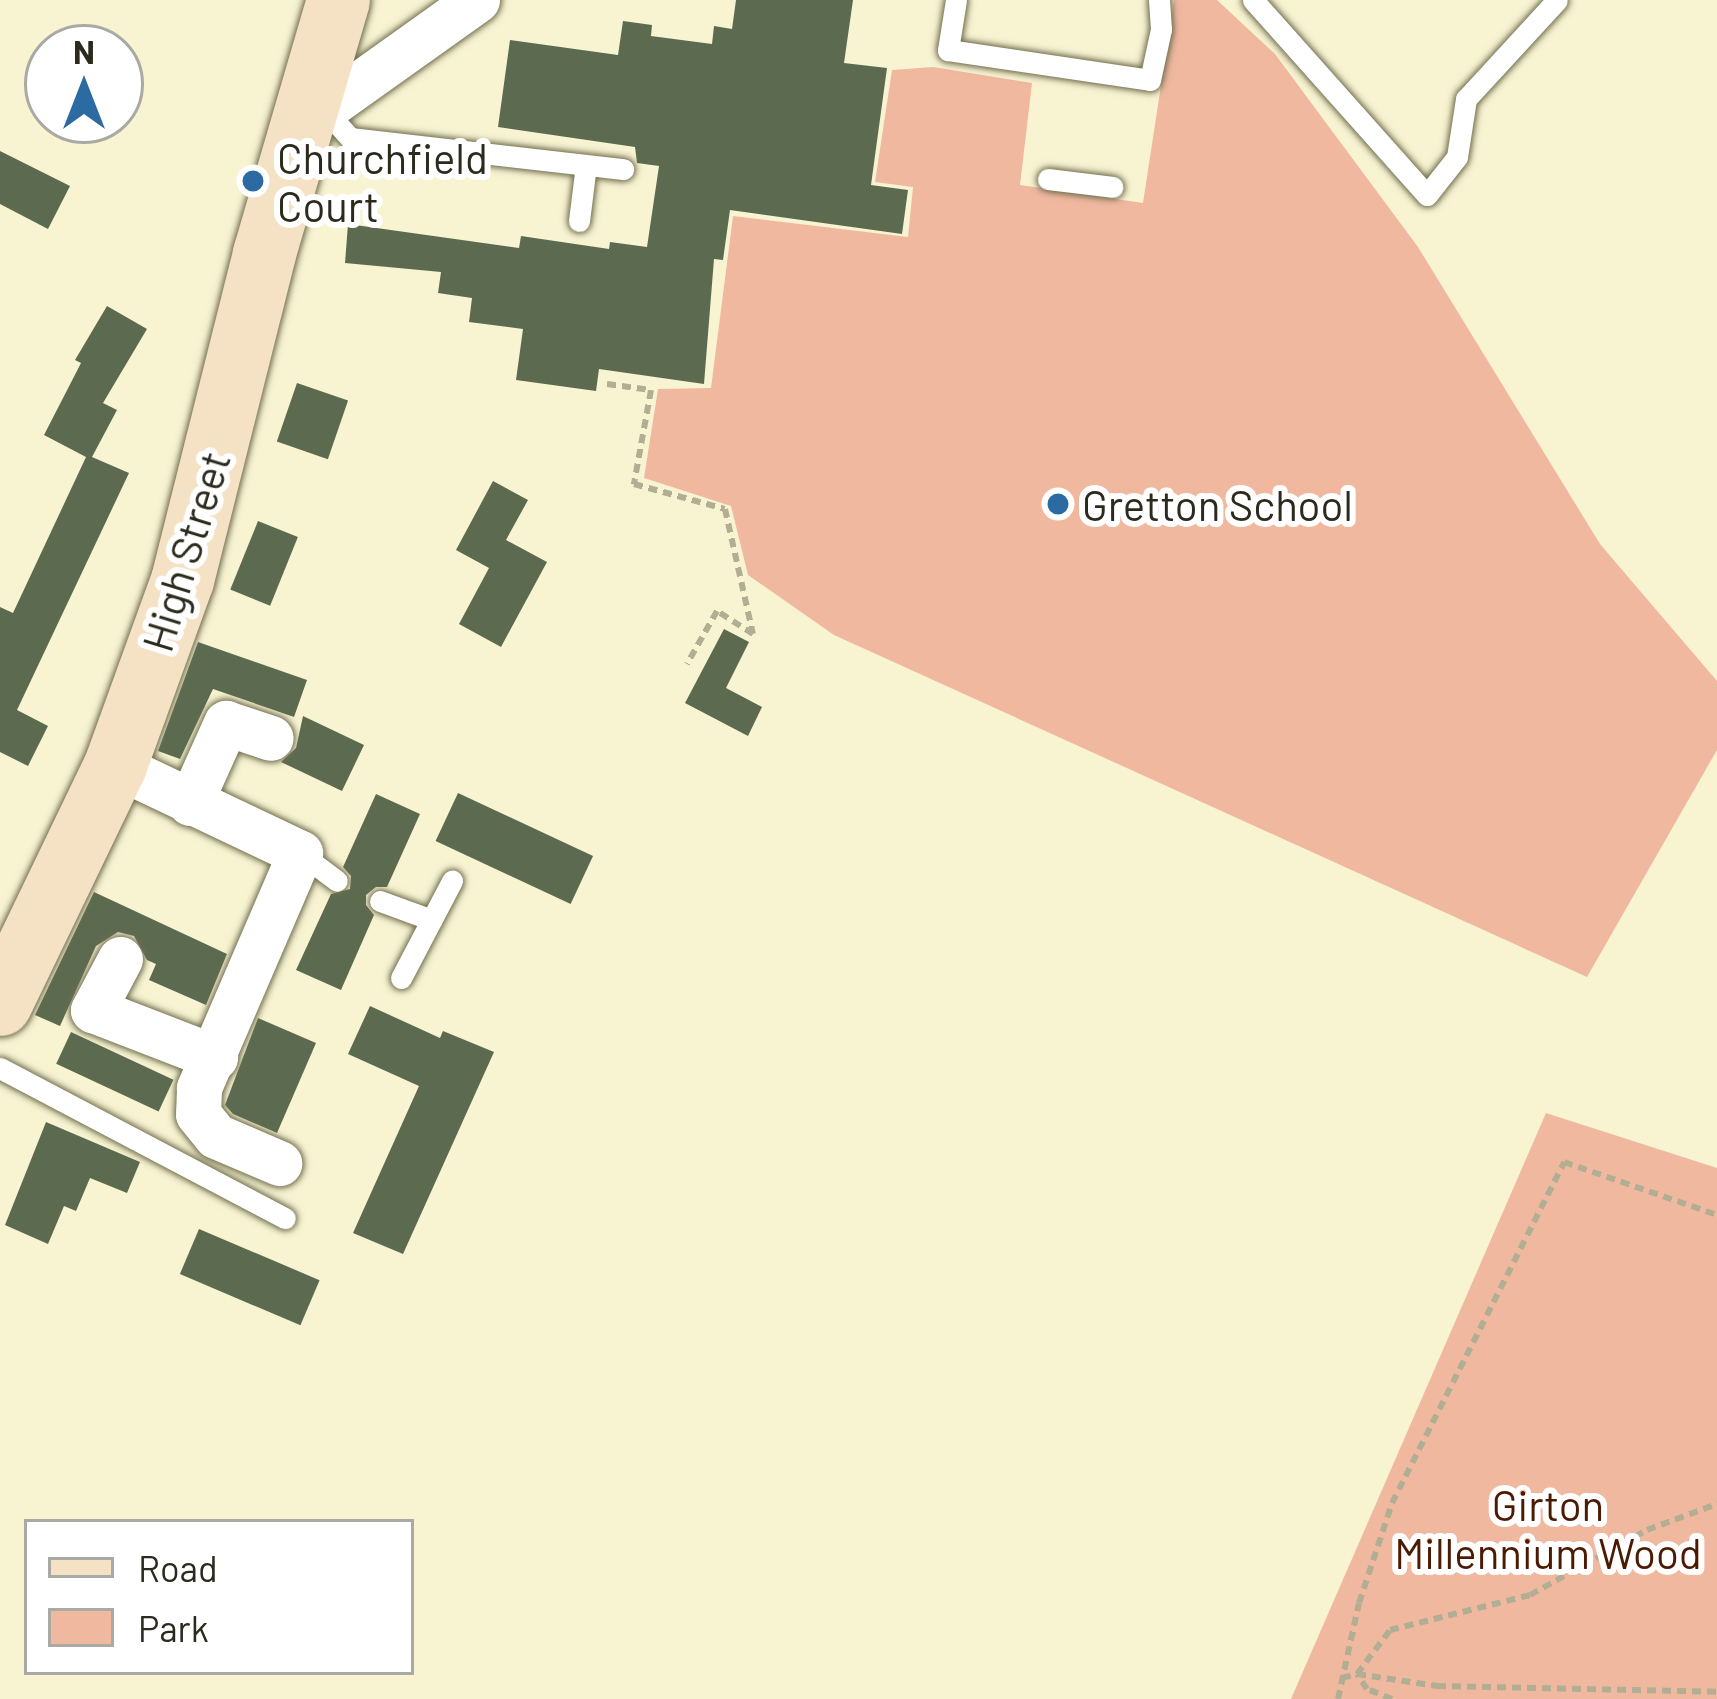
<!DOCTYPE html>
<style>
body{margin:0}
#map{position:relative;width:1717px;height:1699px;overflow:hidden;background:#f8f4d2;font-family:Barlow,sans-serif}
div>[style]{position:absolute}
.green>*{inset:0;background:#f1b8a0}
.building>*{inset:0;background:#5c6b50;transform-origin:0 0}
.path>*{height:6px;margin-top:-3px;transform-origin:0;background:repeating-linear-gradient(90deg,#b1ae93 0 9px,transparent 0 15px)}
.roads{filter:drop-shadow(0 0 3px #726f50) drop-shadow(0 0 3px #726f50)}
.lane>*{height:21px;margin:-10.5px;padding:0 10.5px;transform-origin:10.5px;border-radius:10.5px;background:#fff}
.street>*{height:45px;margin:-22.5px;padding:0 22.5px;transform-origin:22.5px;border-radius:22.5px;background:#fff}
.secondary>*{height:63px;margin:-31.5px;padding:0 31.5px;transform-origin:31.5px;border-radius:31.5px;background:#f5e1c3}
.dots>*{width:33px;height:33px;translate:-50% -50%;box-sizing:border-box;border:6px solid #fff;border-radius:50%}
span{translate:-50% -50%;white-space:nowrap;text-align:center;line-height:1.15;-webkit-text-stroke:12px #fff;paint-order:stroke}
.poi-label{font-size:42px;color:#2b2a1d}
.left{translate:0 -50%;text-align:left}
.street-label{font-size:42px;color:#2b2a1d}
.park-label{font-size:42px;color:#4c1a02}
.legend{position:absolute;left:24px;top:1519px;width:390px;height:156px;box-sizing:border-box;background:#fff;border:3px solid #aaaaa5;margin:0;padding:15px 21px;list-style:none;font-size:36px;color:#2b2a1d}
.legend li{display:flex;align-items:center;gap:24px;height:60px}
.legend b{width:60px;border:3px solid #aaaaa5}
.north{position:absolute;left:24px;top:24px;width:120px;height:120px;box-sizing:border-box;background:#fff;border:3px solid #aaaaa5;border-radius:50%;rotate:0deg;font-size:33px;font-weight:700;line-height:48px;text-align:center;color:#2b2a1d}
.north::after{content:'';display:block;margin:auto;width:42px;height:54px;background:#2b6ba1;clip-path:polygon(50% 0,100% 100%,50% 72%,0 100%)}
</style>
<div id="map">
<div class="green">
<i style="clip-path:polygon(1174px 0,1217px 0,1275px 54px,1418px 247px,1600px 544px,1717px 681px,1717px 750px,1587px 977px,834px 635px,748px 575px,731px 506px,644px 478px,658px 389px,711px 388px,733px 216px,908px 237px,913px 187px,875px 182px,892px 70px,933px 67px,1032px 83px,1020px 185px,1143px 203px)"></i>
<i style="clip-path:polygon(1546px 1113px,1717px 1168px,1717px 1699px,1291px 1699px)"></i>
</div>
<div class="building">
<i style="clip-path:polygon(736px 0,853px 0,844px 63px,887px 68px,871px 185px,908px 190px,902px 234px,730px 210px,723px 260px,714px 259px,704px 384px,599px 369px,596px 391px,516px 380px,523px 329px,469px 322px,472px 298px,438px 293px,441px 272px,345px 263px,348px 224px,519px 248px,521px 236px,609px 249px,610px 242px,647px 247px,659px 166px,637px 163px,635px 147px,498px 127px,510px 40px,618px 55px,623px 21px,652px 25px,651px 36px,712px 44px,714px 26px,732px 29px)"></i>
<i style="clip-path:polygon(0 151px,70px 186px,48px 229px,0 204px)"></i>
<i style="clip-path:polygon(107px 306px,147px 329px,103px 403px,117px 410px,92px 457px,129px 473px,17px 710px,48px 726px,28px 766px,0 752px,0 607px,13px 613px,86px 457px,44px 435px,81px 363px,75px 360px)"></i>
<i style="left:297px;top:383px;width:54px;height:62px;rotate:19deg"></i>
<i style="clip-path:polygon(493px 481px,528px 500px,506px 540px,547px 562px,501px 647px,459px 624px,489px 568px,456px 550px)"></i>
<i style="left:258px;top:521px;width:43px;height:74px;rotate:22deg"></i>
<i style="clip-path:polygon(724px 629px,749px 642px,726px 688px,762px 707px,748px 736px,685px 703px)"></i>
<i style="clip-path:polygon(198px 642px,307px 680px,294px 717px,213px 689px,180px 759px,158px 751px)"></i>
<i style="clip-path:polygon(303px 716px,364px 745px,342px 791px,281px 762px,296px 748px)"></i>
<i style="left:458px;top:793px;width:149px;height:53px;rotate:25deg"></i>
<i style="clip-path:polygon(376px 794px,420px 814px,387px 887px,376px 887px,366px 895px,366px 905px,374px 915px,341px 990px,296px 970px,331px 894px,350px 889px,351px 876px,343px 867px)"></i>
<i style="clip-path:polygon(94px 892px,227px 954px,206px 1005px,149px 980px,156px 964px,147px 960px,134px 936px,118px 932px,96px 946px,60px 1026px,35px 1015px)"></i>
<i style="clip-path:polygon(370px 1006px,440px 1038px,443px 1031px,494px 1052px,403px 1254px,353px 1233px,419px 1086px,348px 1054px)"></i>
<i style="clip-path:polygon(258px 1018px,316px 1043px,277px 1133px,233px 1114px,225px 1105px)"></i>
<i style="left:71px;top:1032px;width:113px;height:35px;rotate:25deg"></i>
<i style="clip-path:polygon(46px 1122px,140px 1162px,127px 1193px,90px 1178px,76px 1211px,64px 1206px,48px 1244px,5px 1225px)"></i>
<i style="left:199px;top:1229px;width:131px;height:49px;rotate:23deg"></i>
</div>
<div class="path">
<i style="left:607px;top:384px;width:44px;rotate:7.8deg"></i>
<i style="left:651px;top:390px;width:96px;rotate:100.3deg"></i>
<i style="left:634px;top:484px;width:94px;rotate:15.4deg"></i>
<i style="left:725px;top:509px;width:128px;rotate:77.4deg"></i>
<i style="left:753px;top:634px;width:43px;rotate:-147.4deg"></i>
<i style="left:717px;top:611px;width:61px;rotate:119.5deg"></i>
<i style="left:1342px;top:1678px;width:16px;rotate:-15deg"></i>
<i style="left:1357px;top:1674px;width:81px;rotate:8.5deg"></i>
<i style="left:1437px;top:1686px;width:280px;rotate:1.2deg"></i>
<i style="left:1338px;top:1699px;width:98px;rotate:-77.7deg"></i>
<i style="left:1359px;top:1603px;width:105px;rotate:-71.7deg"></i>
<i style="left:1392px;top:1503px;width:382px;rotate:-63.2deg"></i>
<i style="left:1564px;top:1162px;width:162px;rotate:19.1deg"></i>
<i style="left:1392px;top:1699px;width:27px;rotate:-158deg"></i>
<i style="left:1367px;top:1689px;width:18px;rotate:-124deg"></i>
<i style="left:1357px;top:1674px;width:55px;rotate:-53.1deg"></i>
<i style="left:1390px;top:1630px;width:144px;rotate:-14deg"></i>
<i style="left:1530px;top:1595px;width:134px;rotate:-29.1deg"></i>
<i style="left:1647px;top:1530px;width:75px;rotate:-20.4deg"></i>
</div>
<div class="roads">
<div class="lane">
<i style="left:956px;top:0;width:51px;rotate:99.1deg"></i>
<i style="left:948px;top:50px;width:204px;rotate:8.4deg"></i>
<i style="left:1150px;top:80px;width:52px;rotate:-77.8deg"></i>
<i style="left:1161px;top:29px;width:29px;rotate:-94deg"></i>
<i style="left:1253px;top:0;width:261px;rotate:48.3deg"></i>
<i style="left:1427px;top:195px;width:48px;rotate:-51.7deg"></i>
<i style="left:1457px;top:157px;width:59px;rotate:-81.2deg"></i>
<i style="left:1466px;top:99px;width:134px;rotate:-47.4deg"></i>
<i style="left:324px;top:109px;width:39px;rotate:48deg"></i>
<i style="left:350px;top:138px;width:275px;rotate:6.5deg"></i>
<i style="left:1048px;top:179px;width:65px;rotate:7deg"></i>
<i style="left:579px;top:221px;width:56px;rotate:-82.9deg"></i>
<i style="left:300px;top:853px;width:46px;rotate:37.1deg"></i>
<i style="left:380px;top:901px;width:55px;rotate:20.1deg"></i>
<i style="left:401px;top:978px;width:110px;rotate:-62.3deg"></i>
<i style="left:0;top:1068px;width:322px;rotate:27.8deg"></i>
</div>
<div class="street">
<i style="left:302px;top:117px;width:23px;rotate:-20deg"></i>
<i style="left:324px;top:109px;width:188px;rotate:-35.5deg"></i>
<i style="left:115px;top:765px;width:205px;rotate:25.4deg"></i>
<i style="left:300px;top:853px;width:256px;rotate:113.3deg"></i>
<i style="left:199px;top:1088px;width:26px;rotate:92deg"></i>
<i style="left:198px;top:1114px;width:28px;rotate:51deg"></i>
<i style="left:216px;top:1136px;width:69px;rotate:23.2deg"></i>
<i style="left:190px;top:803px;width:88px;rotate:-65.8deg"></i>
<i style="left:226px;top:723px;width:47px;rotate:18.4deg"></i>
<i style="left:120px;top:959px;width:58px;rotate:117.9deg"></i>
<i style="left:93px;top:1010px;width:131px;rotate:21.1deg"></i>
</div>
<div class="secondary">
<i style="left:0;top:1004px;width:265px;rotate:-64.3deg"></i>
<i style="left:115px;top:765px;width:197px;rotate:-70.1deg"></i>
<i style="left:182px;top:580px;width:337px;rotate:-75.9deg"></i>
<i style="left:264px;top:253px;width:264px;rotate:-73.7deg"></i>
</div>
</div>
<div class="dots">
<i style="left:253px;top:181px;background:#2b6ba1"></i>
<i style="left:1058px;top:504px;background:#2b6ba1"></i>
</div>
<div class="poi-label">
<span class="left" style="left:277px;top:181px">Churchfield<br>Court</span>
<span class="left" style="left:1082px;top:504px">Gretton School</span>
</div>
<div class="street-label">
<span style="left:185px;top:551px;rotate:-73deg">High Street</span>
</div>
<div class="park-label">
<span style="left:1548px;top:1528px">Girton<br>Millennium Wood</span>
</div>
<ul class="legend">
<li><b style="height:15px;background:#f5e1c3"></b>Road</li>
<li><b style="height:33px;background:#f1b8a0"></b>Park</li>
</ul>
<div class="north">N</div>
</div>
